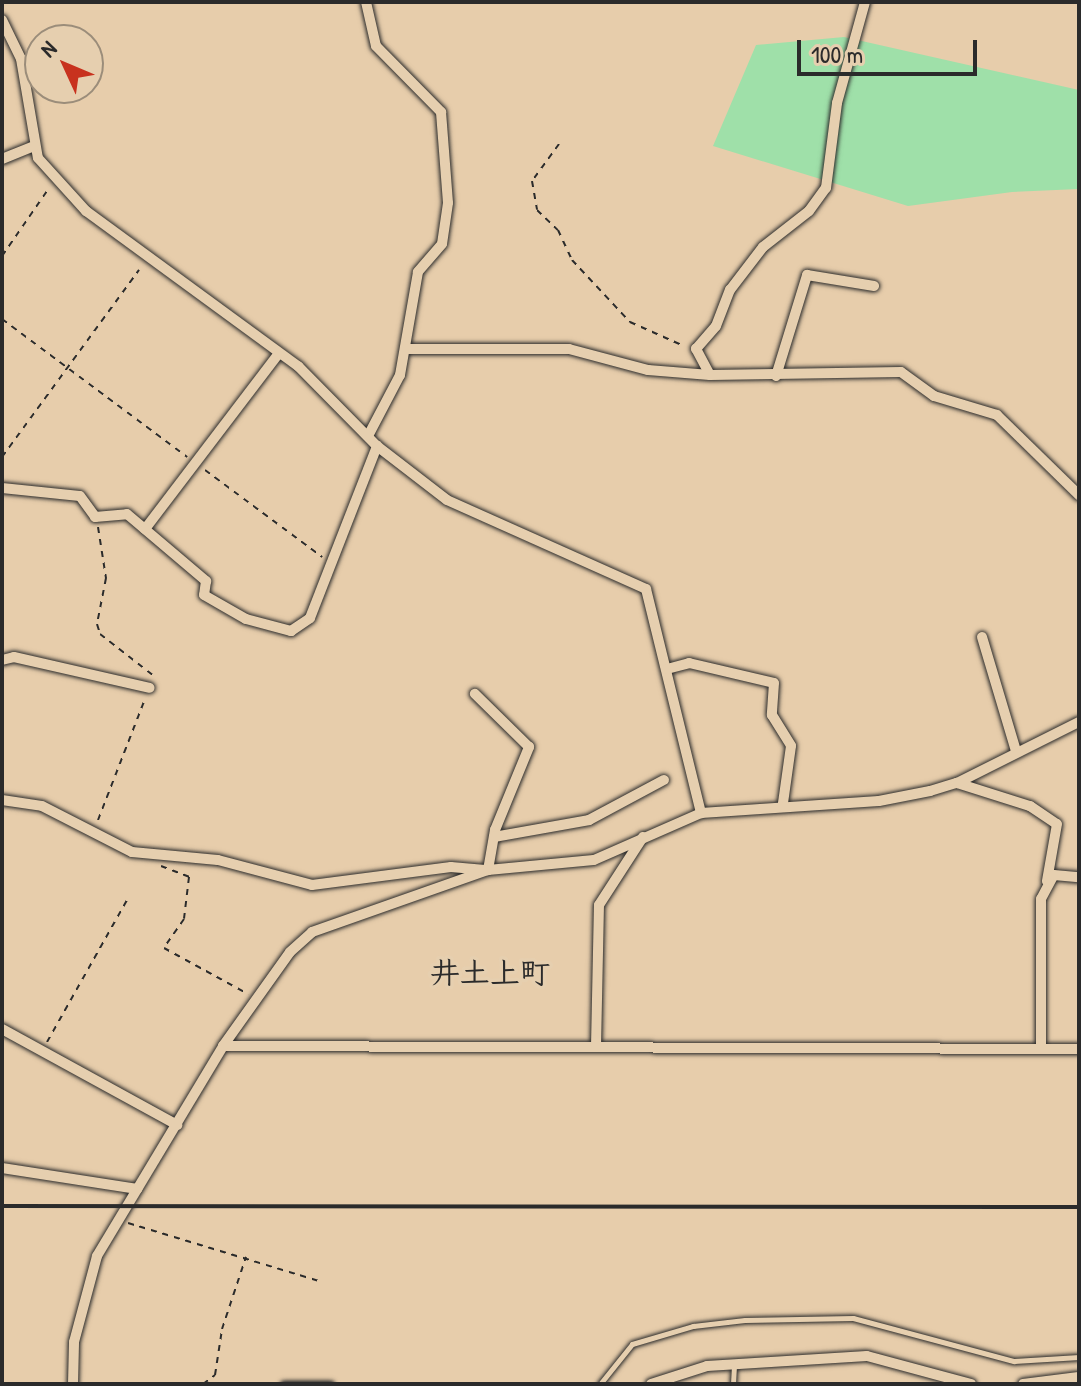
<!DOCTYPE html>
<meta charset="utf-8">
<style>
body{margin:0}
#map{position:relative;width:1081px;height:1386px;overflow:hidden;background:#e7cdab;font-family:"Patrick Hand","Klee One",sans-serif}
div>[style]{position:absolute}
.green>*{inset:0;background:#9fe0a9}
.path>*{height:2px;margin-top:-1px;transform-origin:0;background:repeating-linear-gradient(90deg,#2b2b2b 0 6px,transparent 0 12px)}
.roads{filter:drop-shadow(0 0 2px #2b2b2b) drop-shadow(0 0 2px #2b2b2b)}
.service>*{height:5px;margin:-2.5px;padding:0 2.5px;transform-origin:2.5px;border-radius:2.5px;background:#e6cfaf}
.minor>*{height:10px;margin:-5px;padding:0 5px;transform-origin:5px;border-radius:5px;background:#e6cfaf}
.rail>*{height:4px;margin:-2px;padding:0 2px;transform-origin:2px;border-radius:2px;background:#2b2b2b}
span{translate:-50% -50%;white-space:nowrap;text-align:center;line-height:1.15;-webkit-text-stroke:7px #e6cfaf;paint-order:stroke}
.quarter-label{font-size:30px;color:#2b2b2b;font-weight:700}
.frame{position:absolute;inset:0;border:4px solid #2b2b2b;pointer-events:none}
.north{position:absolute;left:24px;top:24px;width:80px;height:80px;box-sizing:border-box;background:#e6cfaf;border:2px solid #9b8d7a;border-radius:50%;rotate:314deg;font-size:22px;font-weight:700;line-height:32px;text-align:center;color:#2b2b2b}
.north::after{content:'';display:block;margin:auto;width:28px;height:36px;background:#c8321e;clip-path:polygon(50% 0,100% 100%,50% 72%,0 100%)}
.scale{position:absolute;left:797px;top:40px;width:180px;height:36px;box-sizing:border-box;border:4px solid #2b2b2b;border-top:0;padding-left:10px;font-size:24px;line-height:28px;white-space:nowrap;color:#2b2b2b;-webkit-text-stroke:6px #e6cfaf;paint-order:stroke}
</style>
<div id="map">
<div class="green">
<i style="clip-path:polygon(844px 37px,1079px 90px,1079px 189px,1012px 192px,908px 206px,713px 146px,756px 45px)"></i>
</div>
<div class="path">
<i style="left:559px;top:144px;width:46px;rotate:126.1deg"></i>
<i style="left:532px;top:181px;width:29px;rotate:80deg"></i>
<i style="left:537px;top:210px;width:29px;rotate:44deg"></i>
<i style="left:558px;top:230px;width:33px;rotate:65deg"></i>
<i style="left:572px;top:260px;width:85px;rotate:46.9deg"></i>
<i style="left:630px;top:322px;width:59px;rotate:24deg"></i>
<i style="left:2px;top:256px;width:83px;rotate:-55.3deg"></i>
<i style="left:2px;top:319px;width:231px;rotate:36.7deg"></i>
<i style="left:2px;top:457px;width:232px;rotate:-53.8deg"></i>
<i style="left:205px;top:470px;width:146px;rotate:36.6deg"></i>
<i style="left:98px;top:527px;width:52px;rotate:81.1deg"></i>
<i style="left:106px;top:578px;width:47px;rotate:101.1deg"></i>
<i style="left:97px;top:624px;width:10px;rotate:73deg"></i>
<i style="left:100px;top:634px;width:68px;rotate:37.9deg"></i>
<i style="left:98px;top:820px;width:130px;rotate:-68.8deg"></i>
<i style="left:161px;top:866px;width:30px;rotate:21deg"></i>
<i style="left:189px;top:877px;width:42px;rotate:96.8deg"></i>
<i style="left:184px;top:919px;width:35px;rotate:125deg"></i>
<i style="left:164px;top:948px;width:96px;rotate:28.7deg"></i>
<i style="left:47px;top:1042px;width:165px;rotate:-60.6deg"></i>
<i style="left:128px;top:1223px;width:203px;rotate:16.9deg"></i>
<i style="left:203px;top:1384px;width:15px;rotate:-37deg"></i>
<i style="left:215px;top:1375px;width:47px;rotate:-81.3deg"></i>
<i style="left:222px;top:1329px;width:76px;rotate:-71.6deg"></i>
</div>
<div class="roads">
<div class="service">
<i style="left:283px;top:1384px;width:48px"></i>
<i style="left:600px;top:1384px;width:51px;rotate:-51.3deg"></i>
<i style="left:632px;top:1344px;width:64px;rotate:-16.4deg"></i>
<i style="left:693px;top:1326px;width:52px;rotate:-6.6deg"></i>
<i style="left:745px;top:1320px;width:108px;rotate:-1.1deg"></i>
<i style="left:853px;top:1318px;width:167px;rotate:15deg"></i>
<i style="left:1014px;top:1361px;width:65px;rotate:-3.5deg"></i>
<i style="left:733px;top:1384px;width:19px;rotate:-87deg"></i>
</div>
<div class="minor">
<i style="left:366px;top:2px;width:45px;rotate:77.2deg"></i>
<i style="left:376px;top:46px;width:93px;rotate:45.4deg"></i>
<i style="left:441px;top:112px;width:91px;rotate:85.6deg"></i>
<i style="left:448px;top:203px;width:41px;rotate:98.3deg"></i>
<i style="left:442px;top:244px;width:37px;rotate:131deg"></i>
<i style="left:418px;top:272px;width:105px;rotate:99.9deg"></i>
<i style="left:400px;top:375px;width:69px;rotate:117.7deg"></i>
<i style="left:2px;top:20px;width:43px;rotate:64deg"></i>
<i style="left:21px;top:59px;width:100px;rotate:80.3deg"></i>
<i style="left:38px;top:158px;width:72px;rotate:47.8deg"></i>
<i style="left:86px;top:211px;width:263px;rotate:36.2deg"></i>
<i style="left:298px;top:366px;width:112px;rotate:45.4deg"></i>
<i style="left:377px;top:446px;width:88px;rotate:37.6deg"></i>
<i style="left:447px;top:500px;width:218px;rotate:24.1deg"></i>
<i style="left:646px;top:589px;width:231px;rotate:76.2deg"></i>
<i style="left:2px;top:159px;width:35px;rotate:-22deg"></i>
<i style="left:408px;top:349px;width:161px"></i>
<i style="left:569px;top:349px;width:82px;rotate:14.9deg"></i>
<i style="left:648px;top:370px;width:62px;rotate:4.6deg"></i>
<i style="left:710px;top:375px;width:191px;rotate:-0.9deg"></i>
<i style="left:901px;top:372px;width:41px;rotate:36deg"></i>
<i style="left:934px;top:396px;width:66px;rotate:16.8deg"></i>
<i style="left:997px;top:415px;width:115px;rotate:44.3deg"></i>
<i style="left:710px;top:375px;width:30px;rotate:-118deg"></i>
<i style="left:696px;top:349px;width:30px;rotate:-49deg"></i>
<i style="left:716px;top:326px;width:39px;rotate:-69deg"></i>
<i style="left:730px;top:290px;width:54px;rotate:-52.5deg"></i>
<i style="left:763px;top:247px;width:58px;rotate:-38deg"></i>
<i style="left:809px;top:211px;width:29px;rotate:-54deg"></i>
<i style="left:826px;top:188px;width:86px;rotate:-82.6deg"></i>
<i style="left:837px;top:103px;width:105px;rotate:-74.5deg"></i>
<i style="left:776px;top:376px;width:106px;rotate:-72.9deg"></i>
<i style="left:807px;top:275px;width:68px;rotate:9.3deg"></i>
<i style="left:2px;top:488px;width:78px;rotate:5.9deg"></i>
<i style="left:80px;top:496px;width:26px;rotate:54deg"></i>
<i style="left:95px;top:517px;width:32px;rotate:-5deg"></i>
<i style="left:127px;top:514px;width:104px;rotate:40.3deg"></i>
<i style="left:206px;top:581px;width:14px;rotate:98deg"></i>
<i style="left:204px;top:595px;width:48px;rotate:29.7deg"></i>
<i style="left:246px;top:619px;width:47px;rotate:14.9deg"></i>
<i style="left:291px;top:631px;width:23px;rotate:-34deg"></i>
<i style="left:310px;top:618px;width:185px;rotate:-68.7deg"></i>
<i style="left:145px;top:529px;width:221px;rotate:-52.7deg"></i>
<i style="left:982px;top:637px;width:119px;rotate:73.4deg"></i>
<i style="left:2px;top:660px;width:12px;rotate:-14deg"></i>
<i style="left:14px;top:657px;width:139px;rotate:12.8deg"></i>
<i style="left:667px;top:669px;width:23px;rotate:-15deg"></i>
<i style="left:689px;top:663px;width:87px;rotate:13.2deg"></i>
<i style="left:774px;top:683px;width:32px;rotate:94deg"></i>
<i style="left:772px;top:715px;width:36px;rotate:58deg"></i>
<i style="left:791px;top:746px;width:58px;rotate:98deg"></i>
<i style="left:957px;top:783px;width:77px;rotate:17.5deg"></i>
<i style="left:1030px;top:806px;width:32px;rotate:34deg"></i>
<i style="left:1057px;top:824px;width:58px;rotate:100deg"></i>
<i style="left:2px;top:800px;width:40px;rotate:8.5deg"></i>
<i style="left:42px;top:806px;width:101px;rotate:27.1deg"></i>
<i style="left:132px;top:852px;width:86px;rotate:5.3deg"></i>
<i style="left:218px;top:860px;width:97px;rotate:14.9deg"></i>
<i style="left:312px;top:885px;width:140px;rotate:-7.4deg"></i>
<i style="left:451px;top:867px;width:37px;rotate:5deg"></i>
<i style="left:488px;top:870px;width:41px;rotate:-80.1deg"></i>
<i style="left:495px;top:830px;width:90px;rotate:-67.7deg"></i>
<i style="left:529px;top:747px;width:76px;rotate:-135.5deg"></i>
<i style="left:494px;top:837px;width:97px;rotate:-10.1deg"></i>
<i style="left:589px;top:820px;width:85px;rotate:-28.1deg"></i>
<i style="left:2px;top:1029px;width:200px;rotate:28.7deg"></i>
<i style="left:223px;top:1046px;width:856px;rotate:0.2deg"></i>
<i style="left:596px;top:1047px;width:142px;rotate:-88.8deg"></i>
<i style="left:599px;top:905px;width:81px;rotate:-57.1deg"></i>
<i style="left:1041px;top:1049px;width:150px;rotate:-90deg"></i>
<i style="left:1041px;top:899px;width:27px;rotate:-62deg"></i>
<i style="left:1054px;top:875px;width:25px;rotate:5deg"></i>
<i style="left:2px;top:1168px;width:137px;rotate:8.8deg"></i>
<i style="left:73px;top:1384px;width:42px;rotate:-88.6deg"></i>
<i style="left:74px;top:1342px;width:89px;rotate:-75deg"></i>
<i style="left:97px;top:1256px;width:245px;rotate:-59deg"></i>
<i style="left:223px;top:1046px;width:115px;rotate:-54.5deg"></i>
<i style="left:290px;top:952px;width:30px;rotate:-42deg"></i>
<i style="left:312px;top:932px;width:187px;rotate:-19.4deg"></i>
<i style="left:488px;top:870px;width:106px;rotate:-5.4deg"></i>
<i style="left:594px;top:860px;width:117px;rotate:-23.7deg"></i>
<i style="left:701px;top:813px;width:178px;rotate:-3.9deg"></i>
<i style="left:879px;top:801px;width:52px;rotate:-11.1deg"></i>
<i style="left:930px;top:791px;width:28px;rotate:-17deg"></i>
<i style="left:957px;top:783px;width:136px;rotate:-26.6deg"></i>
<i style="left:651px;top:1384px;width:59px;rotate:-17.8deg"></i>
<i style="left:707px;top:1366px;width:160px;rotate:-3.6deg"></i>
<i style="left:867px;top:1356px;width:108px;rotate:15.1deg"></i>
<i style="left:1023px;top:1384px;width:56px;rotate:-7.1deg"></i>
</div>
</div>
<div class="rail">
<i style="left:2px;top:1206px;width:1077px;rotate:0.05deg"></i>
</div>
<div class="quarter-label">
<span style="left:490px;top:972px">井土上町</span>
</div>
<div class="frame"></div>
<div class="north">N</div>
<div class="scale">100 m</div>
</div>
